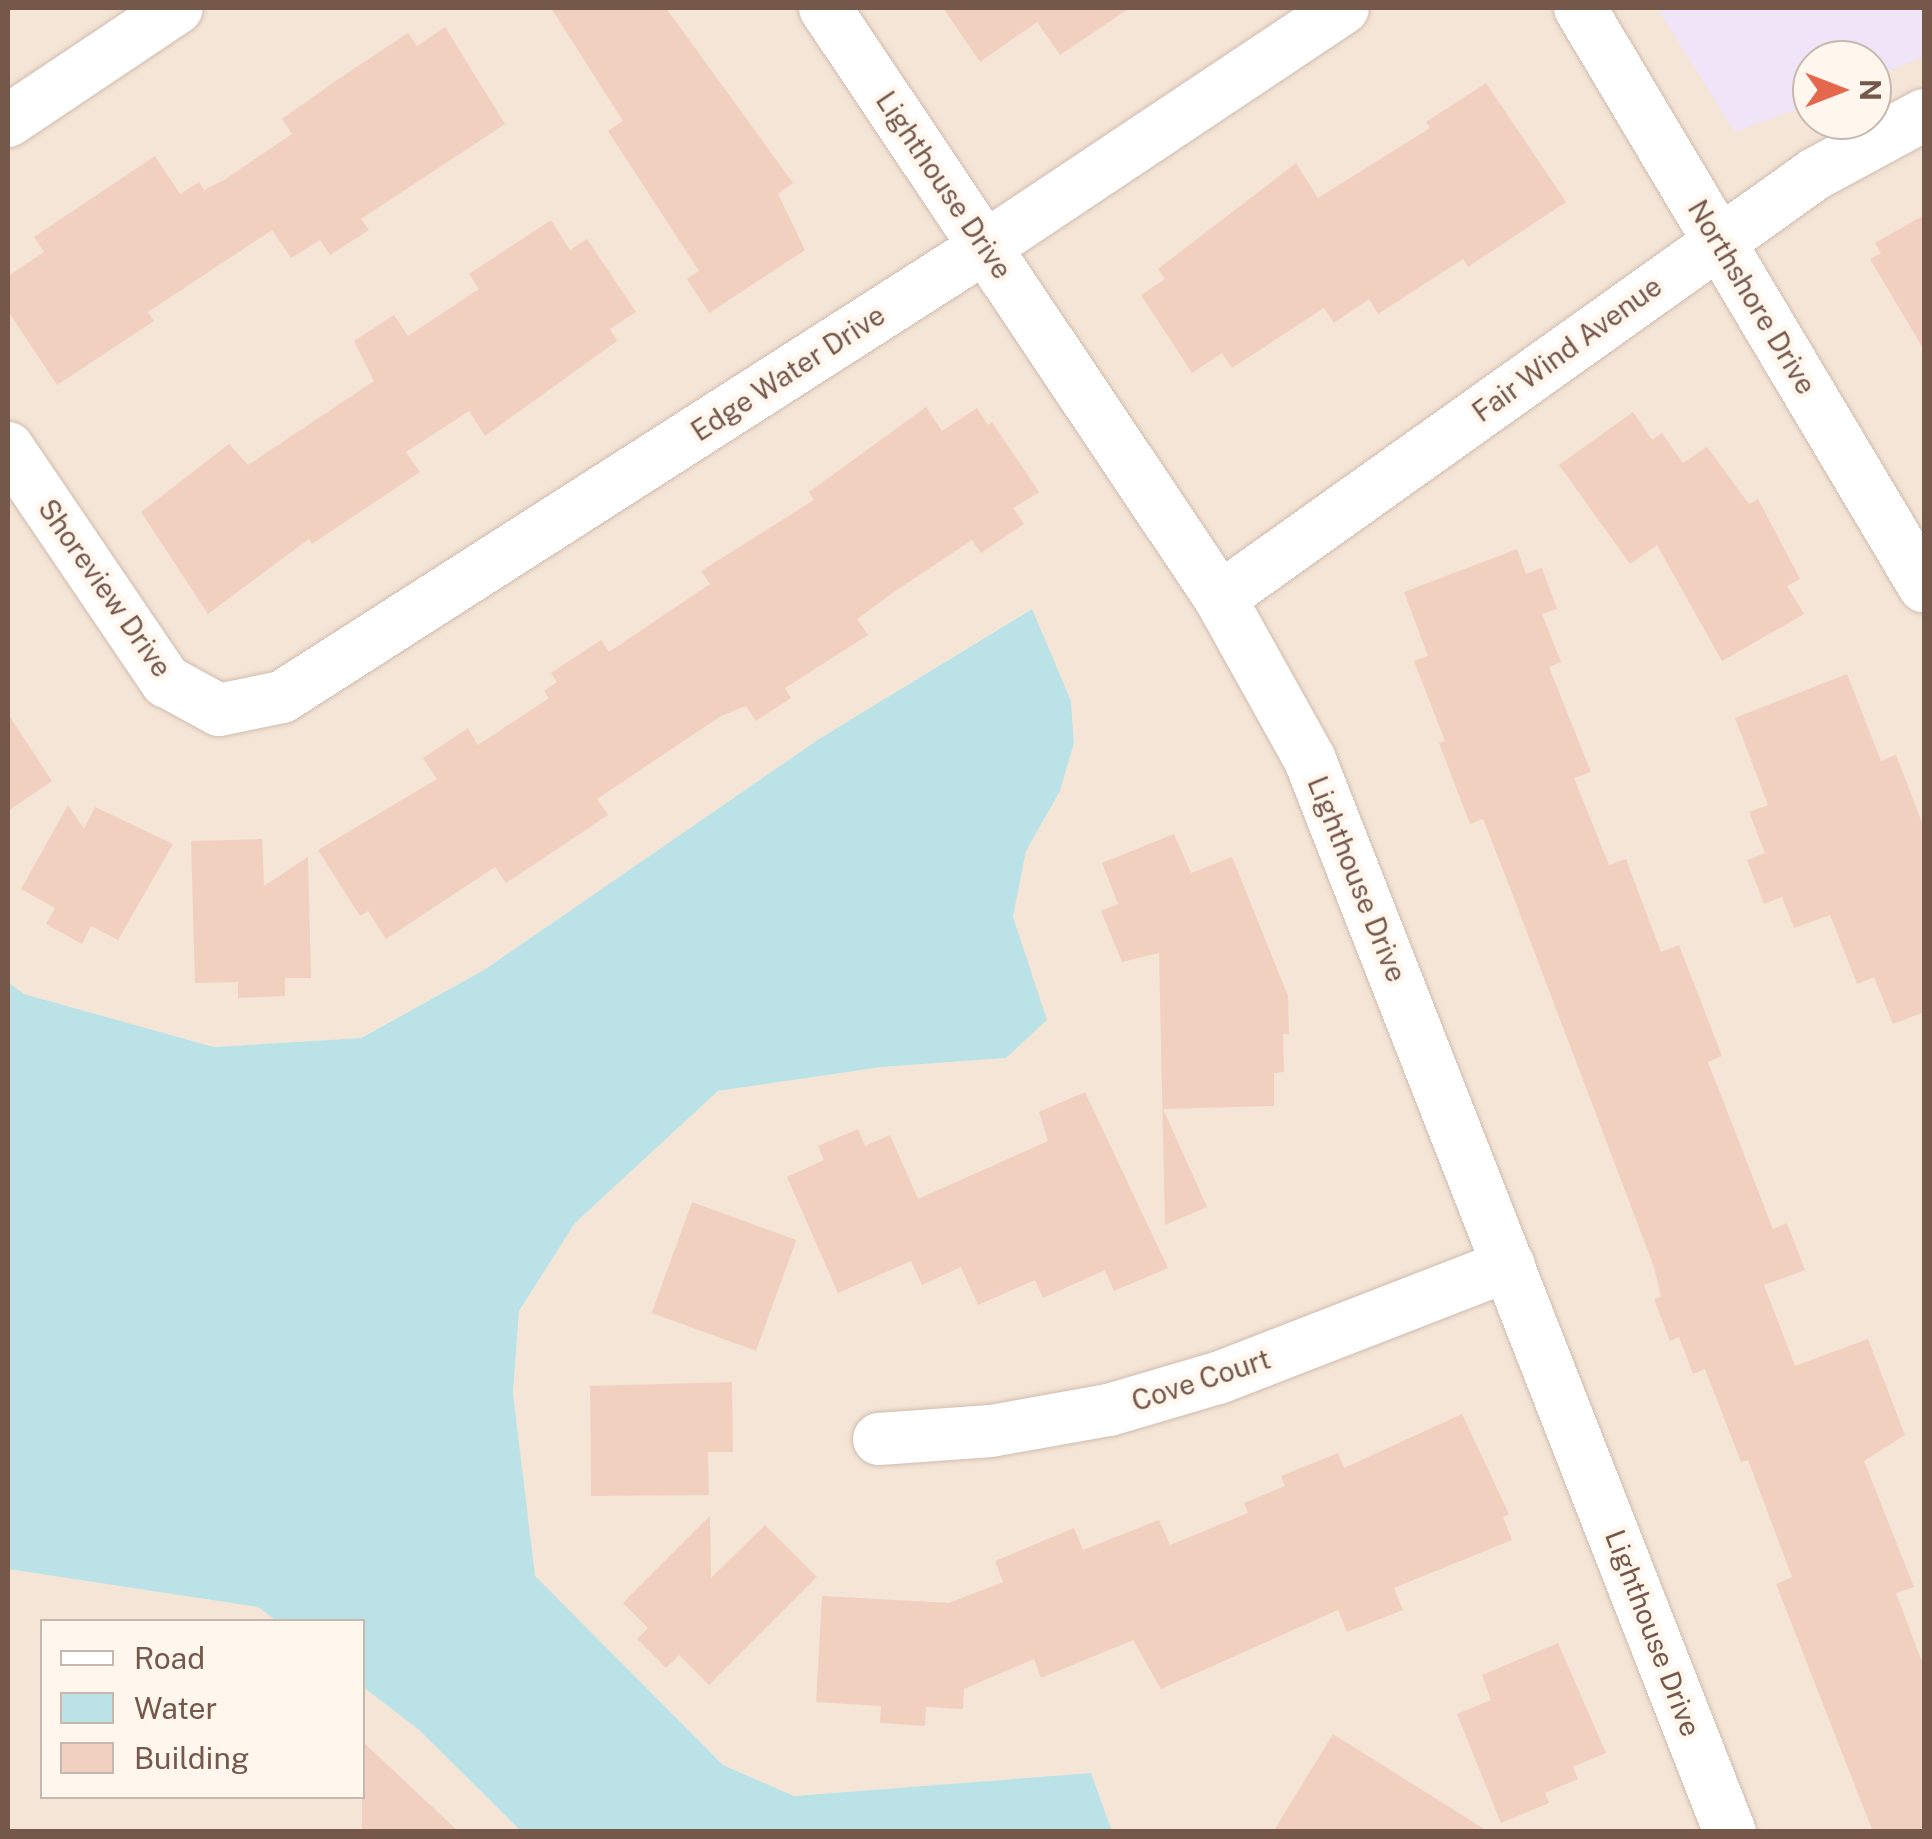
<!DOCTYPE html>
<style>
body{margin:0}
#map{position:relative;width:1932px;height:1839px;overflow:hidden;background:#fcf3e7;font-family:"Public Sans",sans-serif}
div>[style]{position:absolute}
.residential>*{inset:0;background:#f4e5d6}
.education>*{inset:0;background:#f0e4f9}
.water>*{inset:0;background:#bbe2e6}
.building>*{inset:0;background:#f2d0bf;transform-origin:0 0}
.roads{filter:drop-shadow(0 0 2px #d0bcaf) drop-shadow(0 0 2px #d0bcaf)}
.street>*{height:52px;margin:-26px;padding:0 26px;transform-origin:26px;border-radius:26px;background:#fff}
span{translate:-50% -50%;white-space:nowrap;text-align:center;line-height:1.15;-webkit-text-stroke:9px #fff7ee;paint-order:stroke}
.street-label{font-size:28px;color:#76584b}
.frame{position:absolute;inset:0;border:10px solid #76584b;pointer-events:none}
.legend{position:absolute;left:40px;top:1619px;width:325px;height:180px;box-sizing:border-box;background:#fff7ee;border:2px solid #c8b7ad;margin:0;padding:12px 18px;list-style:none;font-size:30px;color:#76584b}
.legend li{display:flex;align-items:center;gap:20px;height:50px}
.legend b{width:50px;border:2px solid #c8b7ad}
.north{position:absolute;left:1792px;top:40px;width:100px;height:100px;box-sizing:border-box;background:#fff7ee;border:2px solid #c8b7ad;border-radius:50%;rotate:90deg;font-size:28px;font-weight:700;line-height:40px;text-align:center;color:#76584b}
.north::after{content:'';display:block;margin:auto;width:35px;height:45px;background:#e5684e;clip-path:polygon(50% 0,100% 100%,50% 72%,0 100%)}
</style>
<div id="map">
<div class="residential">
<i style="clip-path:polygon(evenodd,8px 8px,1924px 8px,1924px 1831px,1112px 1831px,1091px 1773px,794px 1796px,723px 1765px,534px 1576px,513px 1393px,519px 1311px,575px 1223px,718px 1091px,882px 1067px,1006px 1058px,1046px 1021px,1013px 917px,1026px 851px,1060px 791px,1074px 743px,1071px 701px,1031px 609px,819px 739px,484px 970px,360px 1038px,214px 1047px,24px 994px,8px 982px,8px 8px,1812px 60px,1872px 60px,1872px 120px,1812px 120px,1812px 60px)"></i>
<i style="clip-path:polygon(8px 1569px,258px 1607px,277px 1621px,42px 1622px,42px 1796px,362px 1796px,363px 1687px,418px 1729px,521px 1831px,8px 1831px)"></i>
</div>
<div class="education">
<i style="clip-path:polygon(1657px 8px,1924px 8px,1924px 56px,1872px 78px,1872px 60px,1812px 60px,1812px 103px,1735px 132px)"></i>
</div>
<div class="water">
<i style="clip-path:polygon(1032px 609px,1071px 701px,1074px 743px,1060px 791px,1026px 851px,1013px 917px,1047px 1020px,1006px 1058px,882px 1067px,718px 1091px,575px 1223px,519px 1311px,513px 1393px,535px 1576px,723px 1765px,794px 1796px,1091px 1773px,1112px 1831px,521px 1831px,418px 1729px,363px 1687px,362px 1622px,277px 1621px,258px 1607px,8px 1569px,8px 982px,24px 994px,214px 1047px,361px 1038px,484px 970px,819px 739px)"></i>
</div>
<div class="building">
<i style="clip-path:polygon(551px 8px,666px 8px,793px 183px,778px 194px,805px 250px,709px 313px,687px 279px,699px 271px,608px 131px,623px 121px)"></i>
<i style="clip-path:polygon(943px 8px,1130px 8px,1060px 55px,1037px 22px,980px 62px)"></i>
<i style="clip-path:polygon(445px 27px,505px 124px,361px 219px,369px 230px,330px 255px,320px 240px,291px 258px,272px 230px,148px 312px,154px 321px,57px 385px,8px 311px,8px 276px,44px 252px,34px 237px,155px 156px,180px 194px,199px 182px,204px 190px,224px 180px,292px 134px,282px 119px,337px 80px,408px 33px,417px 46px)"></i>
<i style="clip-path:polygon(1486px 83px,1566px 202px,1468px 267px,1463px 259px,1378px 314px,1369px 299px,1334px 323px,1324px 308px,1232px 368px,1222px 353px,1192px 373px,1141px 295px,1165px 279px,1158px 269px,1296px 163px,1318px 198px,1430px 128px,1426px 122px)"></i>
<i style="clip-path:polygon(1924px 215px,1924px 350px,1870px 259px,1881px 253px,1875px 243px)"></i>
<i style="clip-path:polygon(551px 220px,570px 250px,587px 239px,636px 312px,610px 329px,617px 341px,485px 436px,469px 411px,406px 452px,420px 472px,312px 544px,309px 539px,208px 614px,141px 512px,229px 444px,248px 465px,374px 381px,354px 341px,394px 315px,408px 336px,479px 289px,469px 274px)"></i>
<i style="clip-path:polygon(926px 407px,942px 431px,977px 408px,988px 425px,992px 422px,1039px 492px,1013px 508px,1024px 524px,981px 553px,972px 540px,894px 592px,857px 619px,868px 635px,785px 688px,791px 698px,756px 721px,746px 706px,721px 716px,597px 799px,608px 815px,506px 883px,495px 867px,386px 939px,368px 911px,360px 916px,318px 850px,437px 779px,423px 758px,468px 728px,478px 745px,549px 698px,544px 691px,557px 682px,551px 673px,601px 640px,609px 652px,710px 584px,701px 571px,814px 500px,809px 492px)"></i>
<i style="clip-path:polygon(1633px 412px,1652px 440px,1662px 433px,1683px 463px,1707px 447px,1749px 504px,1758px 499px,1800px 579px,1787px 586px,1804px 614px,1722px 661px,1657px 545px,1630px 564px,1559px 465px)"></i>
<i style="clip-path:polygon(1517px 549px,1526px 574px,1542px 568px,1557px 609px,1542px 614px,1561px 662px,1549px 667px,1591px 772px,1574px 778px,1609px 865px,1626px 859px,1661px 952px,1679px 945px,1722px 1056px,1708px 1062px,1773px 1229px,1787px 1223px,1805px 1270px,1764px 1285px,1795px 1366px,1868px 1339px,1905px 1435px,1864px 1461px,1914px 1587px,1896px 1593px,1924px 1667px,1924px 1832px,1873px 1832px,1776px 1584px,1792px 1577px,1748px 1460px,1741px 1462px,1705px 1369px,1693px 1374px,1679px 1337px,1670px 1341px,1654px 1299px,1661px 1297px,1654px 1267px,1512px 893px,1483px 819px,1470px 824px,1439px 743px,1445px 741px,1414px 661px,1428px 656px,1404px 592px)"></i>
<i style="clip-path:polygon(1847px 674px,1881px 761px,1896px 755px,1924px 828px,1924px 1012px,1893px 1024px,1874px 977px,1857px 984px,1830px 915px,1794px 928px,1782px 897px,1764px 904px,1747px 860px,1765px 853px,1749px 812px,1768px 805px,1735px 718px)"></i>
<i style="clip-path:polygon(8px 714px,52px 781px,8px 811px)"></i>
<i style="clip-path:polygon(68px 805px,84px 829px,95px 807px,173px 844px,118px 940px,91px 926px,82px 944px,46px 924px,55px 908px,21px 889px)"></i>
<i style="clip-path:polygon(1174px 834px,1191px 873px,1232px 857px,1288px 996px,1289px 1034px,1283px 1034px,1284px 1072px,1274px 1073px,1274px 1106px,1163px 1109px,1207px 1207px,1165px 1225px,1159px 953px,1122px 962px,1101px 911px,1118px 904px,1102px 863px)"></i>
<i style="clip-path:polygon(262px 839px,264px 886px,308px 857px,311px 978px,285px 978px,285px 996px,238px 998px,238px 982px,195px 983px,191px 841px)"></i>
<i style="clip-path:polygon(1085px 1092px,1168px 1268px,1114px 1291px,1105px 1270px,1043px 1298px,1035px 1280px,978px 1305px,961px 1267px,922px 1285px,911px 1261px,838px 1293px,787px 1177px,824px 1160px,818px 1146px,858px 1129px,865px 1146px,890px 1135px,918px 1199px,1048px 1141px,1039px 1112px)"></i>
<i style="left:692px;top:1202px;width:111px;height:118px;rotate:20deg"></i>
<i style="clip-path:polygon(732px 1382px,733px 1452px,708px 1452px,709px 1495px,591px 1496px,590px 1386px)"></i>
<i style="clip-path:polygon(1462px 1414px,1509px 1514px,1503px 1517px,1512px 1540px,1394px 1588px,1403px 1610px,1347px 1632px,1338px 1610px,1161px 1689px,1133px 1640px,1041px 1678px,1034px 1659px,964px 1689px,963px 1709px,926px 1707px,925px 1726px,880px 1723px,881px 1706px,816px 1702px,822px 1596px,949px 1603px,1003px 1582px,995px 1561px,1074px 1528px,1083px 1550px,1159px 1520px,1170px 1545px,1248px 1513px,1244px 1503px,1285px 1486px,1281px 1476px,1338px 1453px,1344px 1468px)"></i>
<i style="clip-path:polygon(710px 1516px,711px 1578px,765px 1525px,817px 1577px,709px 1685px,679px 1655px,666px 1668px,637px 1639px,648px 1628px,623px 1603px)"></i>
<i style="clip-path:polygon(1558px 1643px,1606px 1753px,1573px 1767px,1578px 1779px,1545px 1793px,1549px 1803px,1501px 1823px,1457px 1714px,1491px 1700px,1482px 1675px)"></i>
<i style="clip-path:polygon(1333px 1734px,1489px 1832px,1273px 1832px)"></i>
<i style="clip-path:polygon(362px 1741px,459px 1832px,362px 1832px)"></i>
</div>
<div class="roads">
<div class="street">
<i style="left:825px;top:8px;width:710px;rotate:56.2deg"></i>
<i style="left:1220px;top:598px;width:185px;rotate:60.9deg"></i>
<i style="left:1310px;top:760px;width:1151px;rotate:68.61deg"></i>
<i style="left:1580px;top:8px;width:673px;rotate:59.24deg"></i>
<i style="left:8px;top:121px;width:203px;rotate:-33.8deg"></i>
<i style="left:8px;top:448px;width:282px;rotate:55.9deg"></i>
<i style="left:166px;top:681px;width:60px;rotate:28.7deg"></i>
<i style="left:219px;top:710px;width:64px;rotate:-11.7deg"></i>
<i style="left:282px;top:697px;width:835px;rotate:-32.62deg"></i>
<i style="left:985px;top:247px;width:430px;rotate:-33.7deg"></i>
<i style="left:1220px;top:598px;width:731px;rotate:-35.47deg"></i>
<i style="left:1815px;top:174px;width:124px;rotate:-28.4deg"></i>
<i style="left:879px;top:1439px;width:112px;rotate:-4.1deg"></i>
<i style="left:991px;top:1431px;width:120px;rotate:-10.1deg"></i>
<i style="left:1109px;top:1410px;width:114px;rotate:-16.4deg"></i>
<i style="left:1218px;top:1378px;width:312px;rotate:-21.2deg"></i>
</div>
</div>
<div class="street-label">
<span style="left:944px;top:185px;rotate:56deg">Lighthouse Drive</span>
<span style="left:1752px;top:297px;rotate:59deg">Northshore Drive</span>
<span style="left:1567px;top:349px;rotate:-36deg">Fair Wind Avenue</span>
<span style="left:788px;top:373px;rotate:-33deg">Edge Water Drive</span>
<span style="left:105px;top:588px;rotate:55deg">Shoreview Drive</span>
<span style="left:1357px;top:879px;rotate:68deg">Lighthouse Drive</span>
<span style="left:1201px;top:1380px;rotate:-18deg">Cove Court</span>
<span style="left:1653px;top:1633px;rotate:69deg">Lighthouse Drive</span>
</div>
<div class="frame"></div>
<ul class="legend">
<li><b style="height:12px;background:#fff"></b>Road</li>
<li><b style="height:28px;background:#bbe2e6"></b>Water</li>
<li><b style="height:28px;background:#f2d0bf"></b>Building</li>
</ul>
<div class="north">N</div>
</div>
